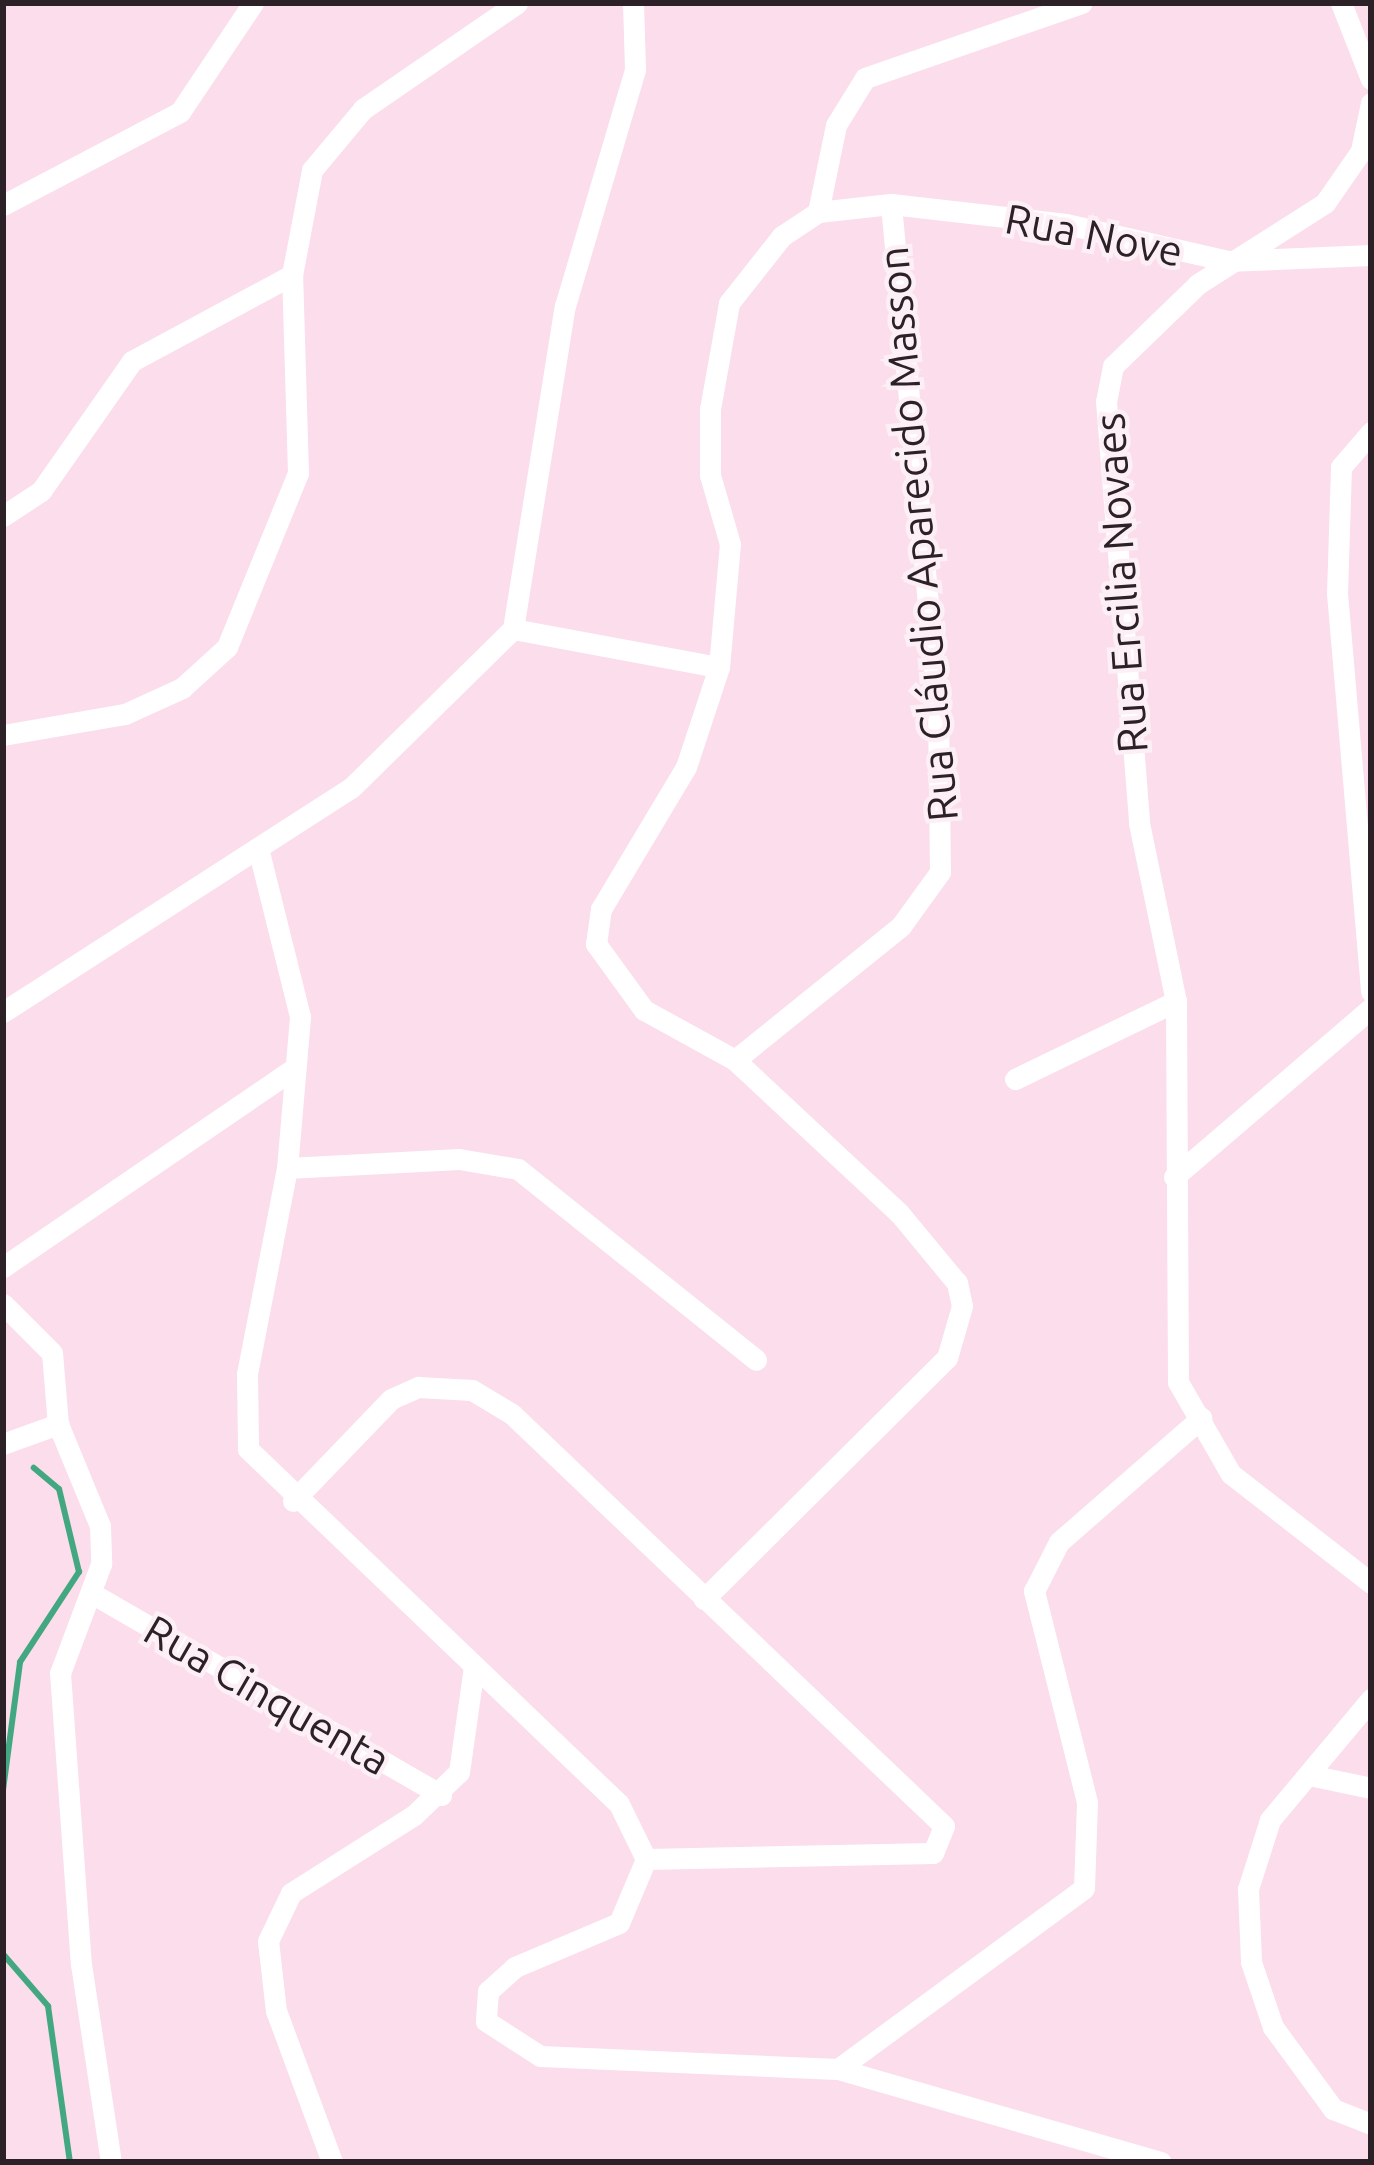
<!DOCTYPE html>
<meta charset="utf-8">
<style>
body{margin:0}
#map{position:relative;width:1374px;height:2165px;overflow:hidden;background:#fbddec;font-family:Ubuntu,sans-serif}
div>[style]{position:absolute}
.stream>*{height:6px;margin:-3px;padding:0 3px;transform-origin:3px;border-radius:3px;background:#43a882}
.minor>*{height:21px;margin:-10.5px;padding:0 10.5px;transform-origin:10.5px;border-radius:10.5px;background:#fff}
span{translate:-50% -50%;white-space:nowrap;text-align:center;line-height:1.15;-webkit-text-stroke:9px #fcf0f6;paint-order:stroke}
.street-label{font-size:42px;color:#2c2127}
.frame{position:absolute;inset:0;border:6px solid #2c2127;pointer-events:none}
</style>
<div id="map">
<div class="stream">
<i style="left:3px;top:1790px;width:129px;rotate:-82.4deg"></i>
<i style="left:20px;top:1662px;width:108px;rotate:-56.8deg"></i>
<i style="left:79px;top:1572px;width:85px;rotate:-103.5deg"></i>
<i style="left:59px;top:1489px;width:33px;rotate:-140deg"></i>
<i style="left:3px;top:1954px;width:69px;rotate:49.1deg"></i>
<i style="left:48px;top:2006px;width:158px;rotate:82deg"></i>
</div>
<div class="minor">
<i style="left:1341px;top:3px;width:82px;rotate:68.5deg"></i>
<i style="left:1371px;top:103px;width:49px;rotate:101.8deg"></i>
<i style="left:1361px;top:151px;width:63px;rotate:124.7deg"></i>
<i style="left:1325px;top:203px;width:151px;rotate:147.5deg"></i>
<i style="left:1198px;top:284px;width:118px;rotate:136deg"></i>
<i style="left:1113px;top:366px;width:36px;rotate:101deg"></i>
<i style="left:1106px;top:401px;width:423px;rotate:85.5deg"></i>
<i style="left:1139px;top:823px;width:182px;rotate:78.3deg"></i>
<i style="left:1176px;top:1001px;width:381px;rotate:89.7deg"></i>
<i style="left:1178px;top:1382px;width:106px;rotate:60.1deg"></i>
<i style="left:1231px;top:1474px;width:177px;rotate:37.9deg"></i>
<i style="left:3px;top:205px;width:200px;rotate:-27.7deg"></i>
<i style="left:180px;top:112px;width:131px;rotate:-56.2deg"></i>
<i style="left:818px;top:212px;width:89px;rotate:-78.3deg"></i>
<i style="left:836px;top:125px;width:55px;rotate:-58.3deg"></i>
<i style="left:865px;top:78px;width:229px;rotate:-19.1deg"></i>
<i style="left:1371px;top:432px;width:46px;rotate:130.6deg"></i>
<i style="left:1341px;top:467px;width:126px;rotate:91.8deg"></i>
<i style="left:1337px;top:593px;width:400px;rotate:85.1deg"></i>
<i style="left:3px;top:516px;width:45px;rotate:-33.3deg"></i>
<i style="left:41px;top:491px;width:159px;rotate:-55deg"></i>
<i style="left:132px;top:361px;width:182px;rotate:-28.3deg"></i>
<i style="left:513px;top:629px;width:209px;rotate:10.5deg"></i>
<i style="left:3px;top:735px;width:124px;rotate:-9.8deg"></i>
<i style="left:125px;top:714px;width:63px;rotate:-24.5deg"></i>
<i style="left:182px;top:688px;width:61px;rotate:-42.3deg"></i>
<i style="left:227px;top:647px;width:188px;rotate:-67.8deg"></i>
<i style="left:298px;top:473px;width:198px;rotate:-91.7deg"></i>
<i style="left:292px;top:275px;width:107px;rotate:-79.2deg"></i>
<i style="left:312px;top:170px;width:80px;rotate:-50.1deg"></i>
<i style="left:363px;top:109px;width:187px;rotate:-34.5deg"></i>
<i style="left:259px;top:852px;width:170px;rotate:76deg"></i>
<i style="left:300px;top:1017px;width:152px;rotate:94.9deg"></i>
<i style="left:287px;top:1168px;width:210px;rotate:101deg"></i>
<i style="left:247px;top:1374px;width:75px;rotate:89.2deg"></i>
<i style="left:248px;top:1449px;width:513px;rotate:43.74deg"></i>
<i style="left:619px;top:1804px;width:61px;rotate:63.9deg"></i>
<i style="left:646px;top:1859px;width:69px;rotate:112.9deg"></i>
<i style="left:619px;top:1923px;width:113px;rotate:157.1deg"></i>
<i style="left:515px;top:1967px;width:36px;rotate:138deg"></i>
<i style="left:488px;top:1991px;width:30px;rotate:94deg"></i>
<i style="left:486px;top:2021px;width:64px;rotate:32.9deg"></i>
<i style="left:540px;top:2056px;width:298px;rotate:2.5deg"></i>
<i style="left:838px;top:2069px;width:336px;rotate:16.1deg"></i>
<i style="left:3px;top:1012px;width:414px;rotate:-32.8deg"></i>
<i style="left:351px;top:788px;width:227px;rotate:-44.5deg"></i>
<i style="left:513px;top:629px;width:327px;rotate:-80.9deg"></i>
<i style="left:565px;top:306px;width:247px;rotate:-73.5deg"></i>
<i style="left:635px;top:69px;width:66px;rotate:-91.7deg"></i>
<i style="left:735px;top:1060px;width:213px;rotate:-38.9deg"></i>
<i style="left:901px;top:926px;width:67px;rotate:-54.2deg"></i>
<i style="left:940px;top:872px;width:160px;rotate:-90.7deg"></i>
<i style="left:938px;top:712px;width:510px;rotate:-95.29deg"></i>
<i style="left:1015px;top:1079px;width:179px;rotate:-25.8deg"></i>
<i style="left:287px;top:1168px;width:172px;rotate:-3deg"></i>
<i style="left:459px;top:1159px;width:60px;rotate:9.6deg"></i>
<i style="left:518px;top:1169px;width:305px;rotate:38.7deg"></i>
<i style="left:1174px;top:1177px;width:260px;rotate:-40.6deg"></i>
<i style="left:3px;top:1267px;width:350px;rotate:-34.3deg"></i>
<i style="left:3px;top:1304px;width:69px;rotate:45deg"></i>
<i style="left:52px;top:1353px;width:71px;rotate:85.2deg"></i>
<i style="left:58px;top:1424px;width:110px;rotate:67.6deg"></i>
<i style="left:100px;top:1526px;width:38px;rotate:88deg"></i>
<i style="left:101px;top:1564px;width:116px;rotate:110.6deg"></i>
<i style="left:60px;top:1673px;width:292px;rotate:85.9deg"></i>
<i style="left:81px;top:1964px;width:200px;rotate:81.4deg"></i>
<i style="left:3px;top:1444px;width:59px;rotate:-20deg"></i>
<i style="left:293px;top:1501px;width:141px;rotate:-46.1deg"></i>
<i style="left:391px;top:1399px;width:30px;rotate:-24deg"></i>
<i style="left:418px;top:1387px;width:54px;rotate:3.2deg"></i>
<i style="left:472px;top:1390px;width:47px;rotate:31deg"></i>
<i style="left:512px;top:1414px;width:597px;rotate:43.64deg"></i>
<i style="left:944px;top:1826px;width:29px;rotate:112deg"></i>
<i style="left:933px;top:1853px;width:287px;rotate:178.8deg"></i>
<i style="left:93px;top:1594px;width:402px;rotate:30deg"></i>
<i style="left:704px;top:1599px;width:342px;rotate:-44.8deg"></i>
<i style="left:947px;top:1358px;width:54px;rotate:-73.9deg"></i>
<i style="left:962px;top:1306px;width:24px;rotate:-102deg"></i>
<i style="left:957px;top:1283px;width:91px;rotate:-129.6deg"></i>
<i style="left:899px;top:1213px;width:224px;rotate:-137deg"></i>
<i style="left:735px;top:1060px;width:104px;rotate:-151.2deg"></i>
<i style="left:644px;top:1010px;width:82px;rotate:-126deg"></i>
<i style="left:596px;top:944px;width:35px;rotate:-82deg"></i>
<i style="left:601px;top:909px;width:165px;rotate:-59.1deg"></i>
<i style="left:686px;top:767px;width:105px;rotate:-71.7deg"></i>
<i style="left:719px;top:667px;width:123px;rotate:-84.9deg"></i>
<i style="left:730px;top:544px;width:72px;rotate:-106.2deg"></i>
<i style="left:710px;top:475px;width:66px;rotate:-90deg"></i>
<i style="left:710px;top:409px;width:108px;rotate:-79.8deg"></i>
<i style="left:729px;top:303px;width:85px;rotate:-51.7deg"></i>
<i style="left:782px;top:236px;width:43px;rotate:-33.7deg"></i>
<i style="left:818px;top:212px;width:73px;rotate:-6.3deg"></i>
<i style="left:891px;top:204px;width:176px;rotate:6.5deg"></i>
<i style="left:1066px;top:224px;width:165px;rotate:12.9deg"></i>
<i style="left:1227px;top:261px;width:144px;rotate:-2.4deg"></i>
<i style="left:1371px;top:1699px;width:158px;rotate:129.9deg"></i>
<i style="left:1270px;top:1820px;width:72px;rotate:107.7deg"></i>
<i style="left:1248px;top:1889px;width:73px;rotate:87.6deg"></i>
<i style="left:1251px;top:1962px;width:69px;rotate:71.3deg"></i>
<i style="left:1273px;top:2027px;width:102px;rotate:53.8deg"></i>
<i style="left:1333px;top:2109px;width:41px;rotate:21.5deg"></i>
<i style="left:1309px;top:1775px;width:63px;rotate:11.8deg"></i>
<i style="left:838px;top:2069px;width:305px;rotate:-36.3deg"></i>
<i style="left:1084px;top:1888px;width:86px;rotate:-88deg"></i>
<i style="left:1087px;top:1802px;width:218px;rotate:-104.1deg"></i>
<i style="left:1034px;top:1591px;width:55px;rotate:-63deg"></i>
<i style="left:1059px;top:1542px;width:189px;rotate:-41.1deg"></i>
<i style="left:332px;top:2162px;width:161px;rotate:-110.3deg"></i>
<i style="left:276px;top:2011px;width:70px;rotate:-96.5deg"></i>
<i style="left:268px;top:1941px;width:53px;rotate:-64.4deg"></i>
<i style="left:291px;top:1893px;width:146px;rotate:-32.4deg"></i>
<i style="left:414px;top:1815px;width:62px;rotate:-43.7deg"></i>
<i style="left:459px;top:1772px;width:106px;rotate:-81.9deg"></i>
</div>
<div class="street-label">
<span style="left:1094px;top:235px;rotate:11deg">Rua Nove</span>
<span style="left:918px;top:534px;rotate:-95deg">Rua Cláudio Aparecido Masson</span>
<span style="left:1121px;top:583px;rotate:-94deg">Rua Ercilia Novaes</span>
<span style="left:267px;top:1695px;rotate:30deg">Rua Cinquenta</span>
</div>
<div class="frame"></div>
</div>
